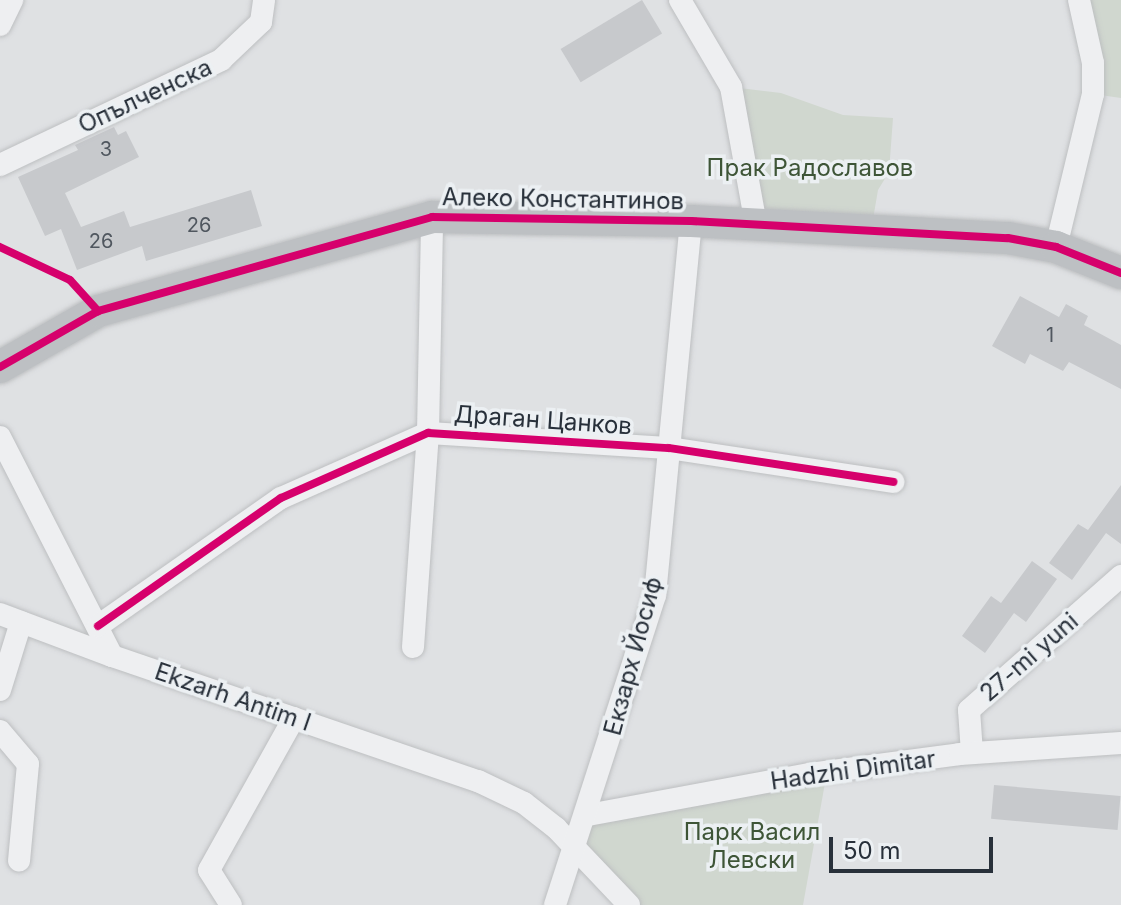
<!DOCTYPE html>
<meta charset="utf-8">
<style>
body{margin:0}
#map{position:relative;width:1121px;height:905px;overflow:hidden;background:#dfe1e3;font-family:Inter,sans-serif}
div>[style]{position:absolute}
.green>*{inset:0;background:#d0d7cf}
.building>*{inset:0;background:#c7c9cc;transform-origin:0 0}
.roads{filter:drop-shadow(0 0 2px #bdbfc1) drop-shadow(0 0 2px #bdbfc1)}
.street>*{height:22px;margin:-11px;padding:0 11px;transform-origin:11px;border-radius:11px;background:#eeeff1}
.secondary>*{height:32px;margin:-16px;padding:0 16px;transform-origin:16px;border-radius:16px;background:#bdc0c3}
.cycleway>*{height:8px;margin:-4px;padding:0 4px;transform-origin:4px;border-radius:4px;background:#d6006c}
span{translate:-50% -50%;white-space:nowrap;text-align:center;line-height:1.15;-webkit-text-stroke:7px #ecf0f3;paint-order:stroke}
.number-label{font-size:20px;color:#50575f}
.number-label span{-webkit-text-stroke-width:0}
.street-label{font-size:24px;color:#28303a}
.park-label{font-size:24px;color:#3e5537}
.scale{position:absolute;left:829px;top:837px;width:164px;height:36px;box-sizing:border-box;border:4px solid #28303a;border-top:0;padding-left:10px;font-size:24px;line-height:28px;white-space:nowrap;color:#28303a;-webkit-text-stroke:6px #ecf0f3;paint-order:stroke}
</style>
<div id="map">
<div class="green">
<i style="clip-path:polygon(1079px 0,1121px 0,1121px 98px,1093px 94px)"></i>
<i style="clip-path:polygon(731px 87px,781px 93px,843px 115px,893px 118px,889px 172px,878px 190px,871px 231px,756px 224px)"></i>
<i style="clip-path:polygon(827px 772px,803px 905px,631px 905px,572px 845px,588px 815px)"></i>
</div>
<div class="building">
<i style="left:642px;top:0;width:39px;height:95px;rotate:59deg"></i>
<i style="clip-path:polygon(114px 127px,118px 135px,126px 131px,139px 157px,65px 193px,81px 227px,124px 211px,130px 227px,251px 190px,262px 226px,146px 261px,142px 246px,77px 270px,61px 229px,45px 236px,18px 177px,78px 150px,75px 145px)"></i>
<i style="clip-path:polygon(1020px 296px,1059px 317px,1066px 304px,1088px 316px,1084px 325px,1121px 345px,1121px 389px,1069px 362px,1063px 371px,1030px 354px,1025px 364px,992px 346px)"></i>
<i style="clip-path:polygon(1121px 485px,1121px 544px,1106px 533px,1072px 580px,1049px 563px,1078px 524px,1088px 530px)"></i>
<i style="clip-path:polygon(1032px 561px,1057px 579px,1026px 622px,1014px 613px,985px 653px,962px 636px,991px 596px,1001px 603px)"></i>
<i style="left:994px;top:785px;width:127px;height:34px;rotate:5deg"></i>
</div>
<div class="roads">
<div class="street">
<i style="left:680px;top:0;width:101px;rotate:59.6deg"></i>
<i style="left:731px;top:87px;width:139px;rotate:79.7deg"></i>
<i style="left:0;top:25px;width:28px;rotate:-64deg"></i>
<i style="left:0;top:165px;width:245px;rotate:-25.4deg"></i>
<i style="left:221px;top:60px;width:55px;rotate:-43.5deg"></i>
<i style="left:261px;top:22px;width:22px;rotate:-82deg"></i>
<i style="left:1056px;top:247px;width:157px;rotate:-76.4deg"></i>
<i style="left:1093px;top:94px;width:31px;rotate:-90deg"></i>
<i style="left:1093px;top:63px;width:65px;rotate:-102.5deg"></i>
<i style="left:0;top:437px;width:246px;rotate:62.9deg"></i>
<i style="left:112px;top:656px;width:387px;rotate:18.9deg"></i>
<i style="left:478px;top:781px;width:51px;rotate:25.6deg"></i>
<i style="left:524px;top:803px;width:41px;rotate:38deg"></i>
<i style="left:556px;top:828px;width:106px;rotate:46.5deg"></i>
<i style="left:0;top:614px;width:120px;rotate:20.6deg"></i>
<i style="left:98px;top:626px;width:223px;rotate:-35deg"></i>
<i style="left:281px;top:498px;width:161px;rotate:-23.9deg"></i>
<i style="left:428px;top:433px;width:241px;rotate:3.6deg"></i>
<i style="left:669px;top:448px;width:227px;rotate:8.6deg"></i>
<i style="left:413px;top:647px;width:215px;rotate:-86deg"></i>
<i style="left:428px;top:433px;width:216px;rotate:-88.9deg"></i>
<i style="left:0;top:690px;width:71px;rotate:-72.8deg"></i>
<i style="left:0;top:731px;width:43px;rotate:49.7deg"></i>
<i style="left:28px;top:764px;width:97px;rotate:95.3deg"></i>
<i style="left:972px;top:753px;width:43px;rotate:-94deg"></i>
<i style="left:969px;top:710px;width:203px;rotate:-41.4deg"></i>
<i style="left:588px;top:815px;width:226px;rotate:-10.5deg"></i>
<i style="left:810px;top:774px;width:151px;rotate:-7.6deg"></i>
<i style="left:960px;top:754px;width:161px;rotate:-3.9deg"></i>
<i style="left:231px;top:905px;width:41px;rotate:-122.2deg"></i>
<i style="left:209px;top:870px;width:174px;rotate:-60.8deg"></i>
<i style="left:555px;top:905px;width:326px;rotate:-72.1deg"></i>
<i style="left:655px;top:595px;width:376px;rotate:-84.5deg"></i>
</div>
<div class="secondary">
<i style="left:0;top:367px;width:113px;rotate:-29.7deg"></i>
<i style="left:98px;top:311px;width:347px;rotate:-15.7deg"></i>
<i style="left:432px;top:217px;width:259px;rotate:0.9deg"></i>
<i style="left:691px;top:221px;width:317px;rotate:3.1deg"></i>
<i style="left:1008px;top:238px;width:49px;rotate:10.6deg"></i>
<i style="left:1056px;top:247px;width:70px;rotate:21.8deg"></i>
</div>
</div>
<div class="cycleway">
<i style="left:0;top:247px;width:77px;rotate:25.2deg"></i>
<i style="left:70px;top:280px;width:42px;rotate:47.9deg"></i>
<i style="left:0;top:367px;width:113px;rotate:-29.7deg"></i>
<i style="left:98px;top:311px;width:347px;rotate:-15.7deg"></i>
<i style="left:432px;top:217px;width:259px;rotate:0.9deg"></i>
<i style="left:691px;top:221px;width:317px;rotate:3.1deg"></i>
<i style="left:1008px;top:238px;width:49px;rotate:10.6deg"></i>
<i style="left:1056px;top:247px;width:70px;rotate:21.8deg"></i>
<i style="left:98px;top:626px;width:223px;rotate:-35deg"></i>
<i style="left:281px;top:498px;width:161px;rotate:-23.9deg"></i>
<i style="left:428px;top:433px;width:241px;rotate:3.6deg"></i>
<i style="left:669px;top:448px;width:227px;rotate:8.6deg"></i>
</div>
<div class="number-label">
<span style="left:106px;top:149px">3</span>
<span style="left:199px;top:225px">26</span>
<span style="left:101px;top:241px">26</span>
<span style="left:1050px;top:335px">1</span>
</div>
<div class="street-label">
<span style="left:145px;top:96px;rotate:-25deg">Опълченска</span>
<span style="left:563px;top:199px;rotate:1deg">Алеко Константинов</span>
<span style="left:543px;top:420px;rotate:4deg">Драган Цанков</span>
<span style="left:633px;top:656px;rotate:-75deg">Екзарх Йосиф</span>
<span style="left:1029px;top:657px;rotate:-41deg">27-mi yuni</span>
<span style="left:233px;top:697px;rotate:19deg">Ekzarh Antim I</span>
<span style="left:853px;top:770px;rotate:-8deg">Hadzhi Dimitar</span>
</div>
<div class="park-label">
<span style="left:810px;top:168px">Прак Радославов</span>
<span style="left:752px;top:846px">Парк Васил<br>Левски</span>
</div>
<div class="scale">50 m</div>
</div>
